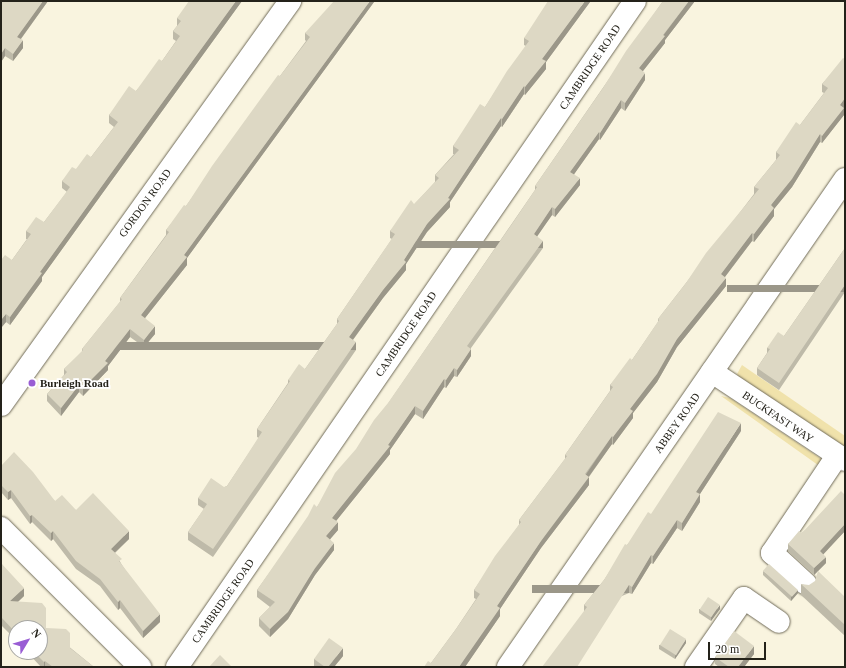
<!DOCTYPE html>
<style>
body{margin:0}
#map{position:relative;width:846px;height:668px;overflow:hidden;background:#f9f4df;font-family:"Times New Roman",serif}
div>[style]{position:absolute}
.green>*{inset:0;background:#f0e2ab}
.roads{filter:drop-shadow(0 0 1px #706b59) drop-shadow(0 0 1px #706b59)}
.minor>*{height:22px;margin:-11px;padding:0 11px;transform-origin:11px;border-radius:11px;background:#fff}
.wall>*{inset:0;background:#bebaa9}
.shaded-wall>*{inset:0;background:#9b9789;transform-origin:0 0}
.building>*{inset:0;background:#ddd8c4;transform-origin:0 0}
.dots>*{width:11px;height:11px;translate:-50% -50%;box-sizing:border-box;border:2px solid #fff;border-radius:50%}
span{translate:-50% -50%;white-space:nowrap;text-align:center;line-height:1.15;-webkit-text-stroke:3.5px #fff;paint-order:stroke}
.street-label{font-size:11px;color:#24221a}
.poi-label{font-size:11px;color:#24221a;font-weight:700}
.left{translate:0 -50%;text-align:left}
.frame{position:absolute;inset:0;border:2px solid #24221a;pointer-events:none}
.north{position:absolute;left:8px;top:620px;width:40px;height:40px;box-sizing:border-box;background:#fff;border:1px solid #a7a7a3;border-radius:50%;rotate:52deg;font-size:11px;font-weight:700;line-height:16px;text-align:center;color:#24221a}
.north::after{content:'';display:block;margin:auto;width:14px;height:18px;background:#995dd4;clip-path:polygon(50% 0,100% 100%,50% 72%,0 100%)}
.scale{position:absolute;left:708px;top:642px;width:58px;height:18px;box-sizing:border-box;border:2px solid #24221a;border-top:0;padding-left:5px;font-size:12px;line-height:14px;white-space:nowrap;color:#24221a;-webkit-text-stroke:3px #fff;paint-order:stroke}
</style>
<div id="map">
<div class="green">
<i style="clip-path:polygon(742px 365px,845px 436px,845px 449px,740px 379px,737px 374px)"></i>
<i style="clip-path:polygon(721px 396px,730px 398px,829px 464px,825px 470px)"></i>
</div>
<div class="roads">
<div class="minor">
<i style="left:712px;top:372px;width:159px;rotate:33.5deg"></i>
<i style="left:1px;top:405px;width:497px;rotate:-54.4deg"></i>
<i style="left:1px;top:528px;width:197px;rotate:45deg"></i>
<i style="left:806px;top:584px;width:46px;rotate:-137.6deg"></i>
<i style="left:772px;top:553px;width:117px;rotate:-56.2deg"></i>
<i style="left:177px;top:667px;width:808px;rotate:-55.48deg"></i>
<i style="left:508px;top:667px;width:593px;rotate:-55.37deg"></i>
<i style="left:696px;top:667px;width:84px;rotate:-55.2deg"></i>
<i style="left:744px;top:598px;width:42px;rotate:34.4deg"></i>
</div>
</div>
<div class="wall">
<i style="clip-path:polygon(1px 1px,48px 1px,21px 39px,23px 48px,13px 61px,5px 56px,1px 62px)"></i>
<i style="clip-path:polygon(242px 1px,112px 180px,42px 277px,42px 281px,10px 325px,6px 322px,1px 328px,1px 260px,12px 260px,27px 239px,26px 239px,26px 231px,44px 222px,67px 192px,62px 188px,62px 181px,91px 157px,114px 127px,109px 123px,109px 115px,136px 91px,162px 61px,176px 41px,173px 39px,173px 31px,177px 26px,177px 18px)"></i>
<i style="clip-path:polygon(374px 1px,374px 2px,187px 258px,187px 265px,145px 318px,155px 334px,144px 347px,130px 337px,108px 366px,108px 370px,83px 396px,79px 392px,61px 416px,47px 401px,47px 394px,64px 375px,64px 369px,82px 352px,82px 349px,120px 302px,120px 298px,166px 235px,166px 230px,186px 206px,280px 76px,306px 41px,305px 40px,305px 33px)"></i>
<i style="clip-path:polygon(590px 1px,590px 2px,546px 62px,546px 69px,525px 95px,524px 94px,502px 127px,501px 126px,450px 202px,450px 207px,427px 232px,406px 264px,406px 270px,383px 298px,353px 340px,356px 350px,213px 557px,188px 540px,188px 532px,204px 509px,198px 505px,198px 498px,227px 486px,259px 438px,257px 437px,257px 429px,288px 383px,288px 380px,305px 369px,337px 324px,337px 319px,392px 239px,390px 238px,390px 231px,435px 182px,435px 175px,454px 154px,453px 154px,453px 146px,485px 107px,526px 46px,524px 45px,524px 38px)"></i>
<i style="clip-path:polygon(663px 1px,695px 1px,665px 40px,665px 43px,643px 71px,645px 80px,625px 111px,621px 108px,600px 140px,599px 139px,574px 174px,580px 185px,555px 217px,552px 215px,537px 236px,543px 248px,471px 348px,471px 356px,457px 377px,454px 376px,446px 388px,444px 387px,423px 419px,415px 414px,390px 450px,390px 454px,336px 521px,338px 530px,330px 539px,334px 550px,315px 575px,288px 619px,270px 637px,259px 626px,259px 618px,270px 607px,257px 597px,257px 590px,317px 507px,535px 190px,535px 186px)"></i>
<i style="clip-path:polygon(845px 59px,845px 106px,844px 108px,844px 115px,822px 143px,820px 142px,792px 187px,774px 209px,774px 216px,754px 242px,752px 241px,725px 277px,726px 286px,677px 347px,657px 382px,633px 413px,633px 418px,613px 445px,612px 444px,589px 477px,589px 485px,541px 548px,500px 609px,500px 616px,465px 667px,424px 667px,431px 663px,456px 629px,476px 599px,474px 598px,474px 590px,519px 525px,519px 520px,565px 459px,565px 455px,610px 391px,610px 385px,632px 360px,658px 322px,658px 319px,686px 283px,754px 194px,754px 187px,776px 160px,776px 152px,800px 125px,824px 93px,822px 92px,822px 84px)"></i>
<i style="clip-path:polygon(845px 248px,845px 292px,779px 390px,757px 375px,757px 368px,767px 353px,767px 348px,784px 336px)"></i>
<i style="clip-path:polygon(741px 431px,700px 494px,700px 502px,682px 531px,677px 528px,653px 564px,651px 563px,632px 594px,629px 593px,584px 612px,584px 605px,604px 580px,627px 545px)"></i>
<i style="clip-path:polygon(1px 466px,55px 501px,76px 510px,129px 539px,115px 553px,122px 565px,160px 622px,143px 638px,120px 608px,118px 610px,100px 586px,76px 569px,53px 539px,51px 541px,32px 522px,30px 524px,11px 498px,8px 500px,1px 492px)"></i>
<i style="clip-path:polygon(845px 495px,845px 531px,823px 554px,826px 563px,814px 575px,788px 551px,788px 544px,802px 533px)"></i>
<i style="clip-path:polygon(1px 563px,24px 596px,18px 602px,46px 628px,94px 667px,41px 667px,27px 652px,40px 652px,16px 628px,16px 640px,1px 625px)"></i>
<i style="clip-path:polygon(763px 571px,798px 593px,791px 601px,763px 575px)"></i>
<i style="clip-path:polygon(801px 584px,845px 597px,845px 636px,801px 595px)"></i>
<i style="clip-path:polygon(699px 609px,720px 609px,711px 621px,699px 613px)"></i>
<i style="clip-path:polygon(686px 643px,675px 659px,659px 649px,659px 645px)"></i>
<i style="clip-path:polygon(754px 654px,744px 667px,719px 667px,715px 664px,715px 657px)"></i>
<i style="clip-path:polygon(343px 656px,334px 667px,314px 667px,314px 659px)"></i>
</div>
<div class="shaded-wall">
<i style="clip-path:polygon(43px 1px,48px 1px,17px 44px,17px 37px)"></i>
<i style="clip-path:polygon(236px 1px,242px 1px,112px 180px,42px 277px,42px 281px,10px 325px,10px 317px,40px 272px,112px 172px)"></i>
<i style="clip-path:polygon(370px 1px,374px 1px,374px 2px,187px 258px,187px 265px,141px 323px,141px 315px,184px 255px)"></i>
<i style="clip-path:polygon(585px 1px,590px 1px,590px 2px,546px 62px,546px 69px,525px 95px,525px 87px,542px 59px)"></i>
<i style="clip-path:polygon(689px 1px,695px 1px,665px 40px,665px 43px,639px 76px,639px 68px)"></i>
<i style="clip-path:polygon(23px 40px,23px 48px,13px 61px,13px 54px)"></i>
<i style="clip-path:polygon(5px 48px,5px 56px,1px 62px,1px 54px)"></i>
<i style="clip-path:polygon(645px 73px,645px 80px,625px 111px,625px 103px)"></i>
<i style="clip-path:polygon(524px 86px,524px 94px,502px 127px,502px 119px)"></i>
<i style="clip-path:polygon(845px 98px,845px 106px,844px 108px,844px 115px,822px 143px,822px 136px,840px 105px)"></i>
<i style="clip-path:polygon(621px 100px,621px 108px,600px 140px,600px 133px)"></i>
<i style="clip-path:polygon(501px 118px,501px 126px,450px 202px,450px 207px,427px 232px,406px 264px,406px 270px,383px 298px,349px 345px,349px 337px,404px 260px,427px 224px,448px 198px)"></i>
<i style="clip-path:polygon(599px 132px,599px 139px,570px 180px,570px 172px)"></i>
<i style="clip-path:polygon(820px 134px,820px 142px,792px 187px,774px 209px,774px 216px,754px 242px,754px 234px,771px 205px)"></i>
<i style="clip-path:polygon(580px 178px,580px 185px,555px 217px,555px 209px)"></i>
<i style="clip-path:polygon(552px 207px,552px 215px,534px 241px,534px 234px)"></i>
<i style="clip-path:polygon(752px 233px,752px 241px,721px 282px,721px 274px)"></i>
<i style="left:543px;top:241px;width:7px;height:130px;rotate:90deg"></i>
<i style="clip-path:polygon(726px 278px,726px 286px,677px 347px,657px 382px,633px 413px,633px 418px,613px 445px,613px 437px,630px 409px,677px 339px)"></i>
<i style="left:845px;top:285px;width:7px;height:118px;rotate:90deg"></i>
<i style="clip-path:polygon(6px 314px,6px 322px,1px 328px,1px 320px)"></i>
<i style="clip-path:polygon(155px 326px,155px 334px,144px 347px,144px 340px)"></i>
<i style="clip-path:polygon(130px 329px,130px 337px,108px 366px,108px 370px,83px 396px,83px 388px,105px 361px)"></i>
<i style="left:356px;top:342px;width:8px;height:252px;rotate:90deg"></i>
<i style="clip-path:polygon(471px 349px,471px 356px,457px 377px,457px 370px)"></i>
<i style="clip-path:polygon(454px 368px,454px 376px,446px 388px,446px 380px)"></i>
<i style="clip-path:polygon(444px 379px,444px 387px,423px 419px,423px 411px)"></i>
<i style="clip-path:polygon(79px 385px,79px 392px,61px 416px,61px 408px)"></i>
<i style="clip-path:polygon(415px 406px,415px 414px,390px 450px,390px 454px,332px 526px,332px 518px,388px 445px)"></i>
<i style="clip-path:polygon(741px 423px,741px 431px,696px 500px,696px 492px)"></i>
<i style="clip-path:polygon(612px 436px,612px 444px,587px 479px,589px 477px,589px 485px,541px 548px,500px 609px,500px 616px,465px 667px,459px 667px,497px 606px)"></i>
<i style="clip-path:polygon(11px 490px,11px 498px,8px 500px,8px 492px)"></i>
<i style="clip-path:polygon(700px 494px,700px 502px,682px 531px,682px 523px)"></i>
<i style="clip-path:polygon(32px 515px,32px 522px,30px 524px,30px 516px)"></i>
<i style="clip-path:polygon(677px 520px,677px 528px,653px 564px,653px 556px)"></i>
<i style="clip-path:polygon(338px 522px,338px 530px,326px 544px,326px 536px)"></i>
<i style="clip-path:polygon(845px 524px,845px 531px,820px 558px,820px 551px)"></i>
<i style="clip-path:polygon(53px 531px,53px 539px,51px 541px,51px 533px)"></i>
<i style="clip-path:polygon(129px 531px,129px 539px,111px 556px,111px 549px)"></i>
<i style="clip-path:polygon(334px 543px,334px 550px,315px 575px,288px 619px,270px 637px,270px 629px)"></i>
<i style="clip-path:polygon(651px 555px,651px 563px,632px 594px,632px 587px)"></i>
<i style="clip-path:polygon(826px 557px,826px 563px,814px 575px,814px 568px)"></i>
<i style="left:629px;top:585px;width:8px;height:97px;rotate:90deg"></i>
<i style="clip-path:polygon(24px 588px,24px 596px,10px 609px,10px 601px)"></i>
<i style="clip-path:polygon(798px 590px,798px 593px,791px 601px,791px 597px)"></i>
<i style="clip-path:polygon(120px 600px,120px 608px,118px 610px,118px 602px)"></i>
<i style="clip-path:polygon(720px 605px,720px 609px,711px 621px,711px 617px)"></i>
<i style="clip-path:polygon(160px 614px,160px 622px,143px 638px,143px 631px)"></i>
<i style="clip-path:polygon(686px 639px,686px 643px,675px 659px,675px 656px)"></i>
<i style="clip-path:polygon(754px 646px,754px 654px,744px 667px,738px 667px)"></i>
<i style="clip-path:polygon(343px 648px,343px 656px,334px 667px,328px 667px)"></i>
<i style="clip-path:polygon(45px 661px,45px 667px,44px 667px,44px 662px)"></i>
</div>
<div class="building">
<i style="clip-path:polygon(1px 1px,43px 1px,17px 37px,23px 40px,13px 54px,5px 48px,1px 54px)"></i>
<i style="clip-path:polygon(189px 1px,236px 1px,112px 172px,40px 272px,42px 273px,10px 317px,6px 314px,1px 320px,1px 260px,5px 255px,12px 260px,31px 234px,26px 231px,36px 217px,44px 222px,70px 187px,62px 181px,72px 167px,76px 169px,87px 154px,91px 157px,118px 122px,109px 115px,129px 86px,136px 91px,159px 59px,162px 61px,180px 36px,173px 31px,181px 21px,177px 18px)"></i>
<i style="clip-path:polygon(334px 1px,370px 1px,184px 255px,187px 257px,141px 315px,155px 326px,144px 340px,130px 329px,105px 361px,108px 363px,83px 388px,79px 385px,61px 408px,47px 394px,67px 372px,64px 369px,83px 350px,82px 349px,122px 299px,120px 298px,169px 232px,166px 230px,184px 205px,186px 206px,212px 166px,278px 75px,280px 76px,310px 37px,305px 33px)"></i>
<i style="clip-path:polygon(548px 1px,585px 1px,542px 59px,546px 61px,525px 87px,524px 86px,502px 119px,501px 118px,448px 198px,450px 199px,427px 224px,404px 260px,406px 262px,383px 290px,349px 337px,356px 342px,213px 549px,188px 532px,207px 504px,198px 498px,211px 478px,224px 487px,227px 486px,262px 432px,257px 429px,290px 381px,288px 380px,299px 364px,305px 369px,339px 321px,337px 319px,395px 234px,390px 231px,411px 200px,414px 204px,439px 178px,435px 175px,459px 150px,453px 146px,480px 104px,485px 107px,507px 71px,529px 41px,524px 38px)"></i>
<i style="clip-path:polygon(663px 1px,689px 1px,663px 35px,665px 36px,639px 68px,645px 73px,625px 103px,621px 100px,600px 133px,599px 132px,570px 172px,580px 178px,555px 209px,552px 207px,534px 234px,543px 241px,467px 346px,471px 349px,457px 370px,454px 368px,446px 380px,444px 379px,423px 411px,415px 406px,388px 445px,390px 446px,332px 518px,338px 522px,326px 536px,334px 543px,315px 568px,288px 612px,270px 629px,259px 618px,275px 602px,257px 590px,308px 516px,314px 504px,317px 507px,335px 473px,356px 449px,374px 420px,388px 403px,514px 221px,537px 187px,535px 186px,603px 88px,626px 51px)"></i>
<i style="clip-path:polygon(843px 58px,845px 59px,845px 98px,840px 105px,844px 108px,822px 136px,820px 134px,792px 179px,771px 205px,774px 208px,754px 234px,752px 233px,721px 274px,726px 278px,677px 339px,657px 374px,630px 409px,633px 411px,613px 437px,612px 436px,585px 474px,589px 477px,541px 541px,497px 606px,500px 608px,459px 667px,424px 667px,428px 661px,431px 663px,456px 629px,480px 594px,474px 590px,495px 556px,521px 522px,519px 520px,567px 456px,565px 455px,613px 387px,610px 385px,630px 358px,632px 360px,659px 320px,658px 319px,686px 283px,706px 253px,759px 189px,754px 187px,780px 155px,776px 152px,796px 122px,800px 125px,828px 88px,822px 84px)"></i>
<i style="clip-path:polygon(845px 248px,845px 285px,779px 383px,757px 368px,770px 349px,767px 348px,778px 332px,784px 336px)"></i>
<i style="clip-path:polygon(718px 412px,741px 423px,696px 492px,700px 494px,682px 523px,677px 520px,653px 556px,651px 555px,632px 587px,629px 585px,577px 667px,542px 667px,587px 607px,584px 605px,604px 580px,625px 544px,627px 545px,648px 512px,651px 514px)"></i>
<i style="clip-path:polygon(14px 452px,33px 472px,55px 501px,62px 495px,76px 510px,93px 493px,129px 531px,111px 549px,122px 559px,119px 561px,160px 614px,143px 631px,120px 600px,118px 602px,100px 579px,76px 561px,53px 531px,51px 533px,32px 515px,30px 516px,11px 490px,8px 492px,1px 485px,1px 466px)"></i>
<i style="clip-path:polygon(841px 491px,845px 495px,845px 524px,820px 551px,826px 557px,814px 568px,788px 544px,799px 531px,802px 533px)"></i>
<i style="clip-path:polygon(1px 563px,24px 588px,10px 601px,42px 603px,46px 608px,46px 628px,66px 629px,70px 633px,70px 648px,94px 667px,53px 667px,45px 661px,44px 662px,34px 652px,40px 652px,40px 628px,16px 628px,16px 633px,1px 617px)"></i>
<i style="left:769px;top:564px;width:39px;height:9px;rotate:42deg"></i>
<i style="clip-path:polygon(818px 571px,845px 597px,845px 625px,801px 584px,809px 585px,815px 581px)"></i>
<i style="left:708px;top:597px;width:14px;height:15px;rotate:34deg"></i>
<i style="left:670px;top:629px;width:19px;height:19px;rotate:32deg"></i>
<i style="clip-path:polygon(734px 631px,754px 646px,738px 667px,729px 667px,715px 657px)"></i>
<i style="clip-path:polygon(329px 638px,343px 648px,328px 667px,325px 667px,314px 659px)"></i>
<i style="clip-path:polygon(220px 655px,232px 667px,209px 667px)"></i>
</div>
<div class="dots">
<i style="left:32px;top:383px;background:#995dd4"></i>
</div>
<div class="street-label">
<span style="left:590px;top:67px;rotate:-56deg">CAMBRIDGE ROAD</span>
<span style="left:145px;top:203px;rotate:-54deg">GORDON ROAD</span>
<span style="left:406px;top:334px;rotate:-56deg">CAMBRIDGE ROAD</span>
<span style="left:778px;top:417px;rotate:34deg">BUCKFAST WAY</span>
<span style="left:677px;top:423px;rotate:-55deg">ABBEY ROAD</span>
<span style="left:223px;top:601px;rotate:-55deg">CAMBRIDGE ROAD</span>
</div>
<div class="poi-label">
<span class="left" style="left:40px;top:383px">Burleigh Road</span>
</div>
<div class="frame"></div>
<div class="north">N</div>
<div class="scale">20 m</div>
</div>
